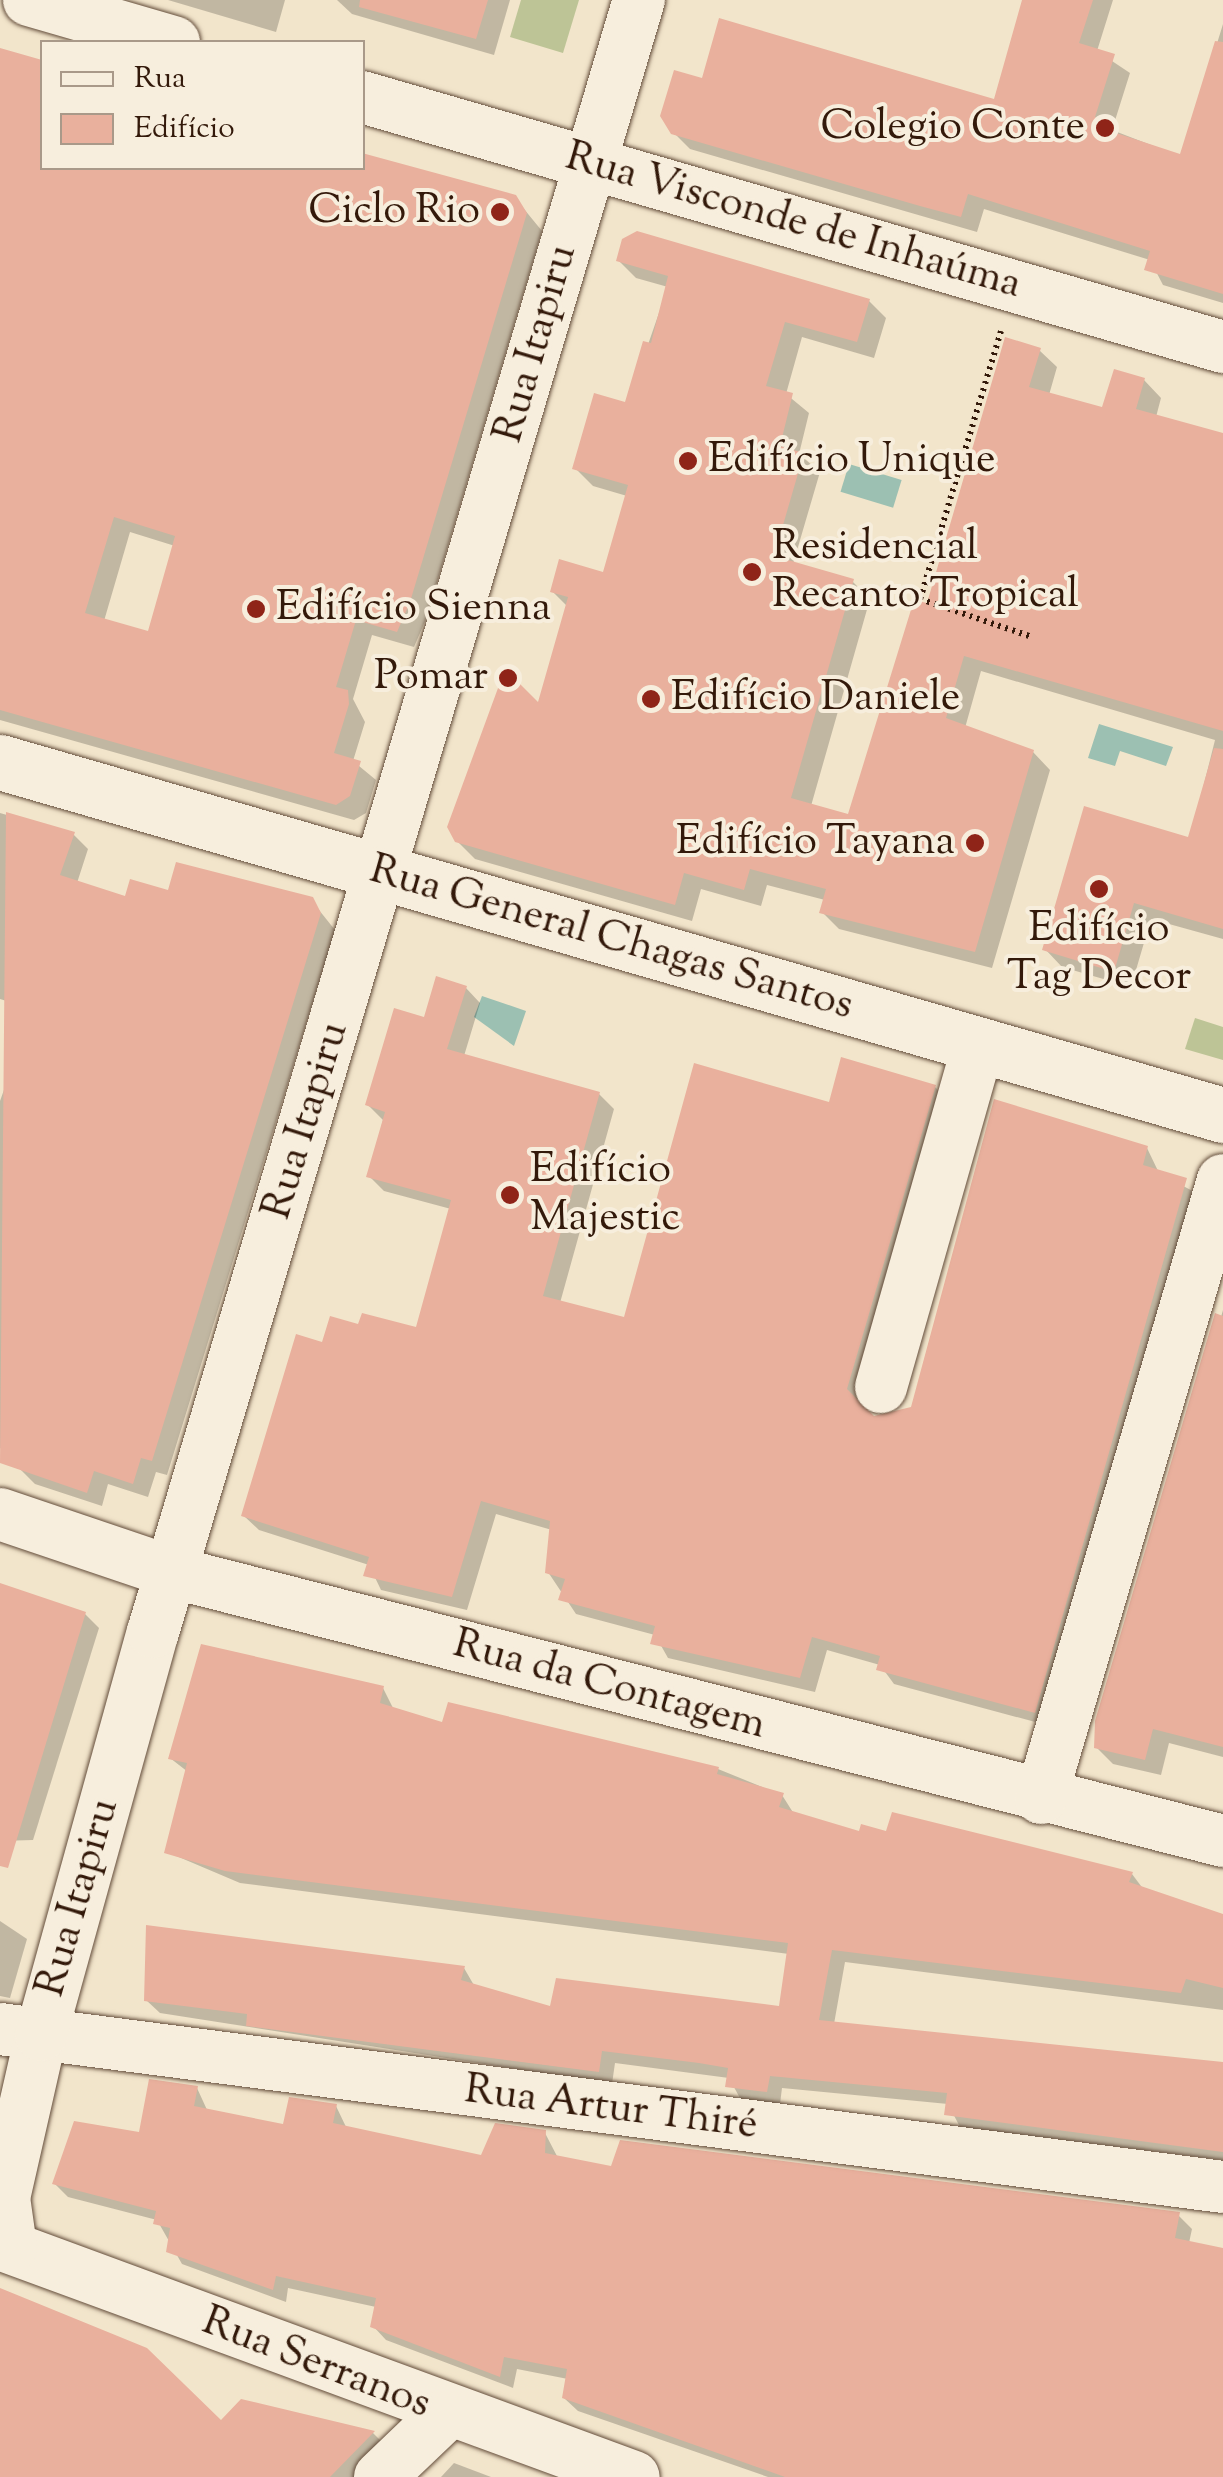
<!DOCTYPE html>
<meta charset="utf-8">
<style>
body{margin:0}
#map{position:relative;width:1223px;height:2477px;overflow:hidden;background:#f2e5cb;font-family:"Sorts Mill Goudy",serif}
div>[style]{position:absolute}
.green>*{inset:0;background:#bdc496}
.water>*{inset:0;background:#9cc0b2;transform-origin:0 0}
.shadow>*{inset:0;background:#0003}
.building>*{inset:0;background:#e9b09d}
.path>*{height:6px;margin-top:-3px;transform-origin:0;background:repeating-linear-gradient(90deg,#33190a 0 2.5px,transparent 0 7.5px)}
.roads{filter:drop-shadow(0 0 2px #634c3a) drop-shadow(0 0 2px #634c3a)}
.street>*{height:52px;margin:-26px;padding:0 26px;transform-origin:26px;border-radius:26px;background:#f7eedd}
.secondary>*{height:55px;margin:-27.5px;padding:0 27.5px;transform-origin:27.5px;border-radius:27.5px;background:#f7eedd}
.dots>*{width:28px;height:28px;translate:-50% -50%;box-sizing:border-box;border:5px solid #f7eedd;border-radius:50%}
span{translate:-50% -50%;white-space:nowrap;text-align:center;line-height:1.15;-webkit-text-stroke:8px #f7eedd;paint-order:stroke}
.poi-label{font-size:42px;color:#33190a}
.right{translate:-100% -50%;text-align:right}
.left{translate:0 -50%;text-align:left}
.street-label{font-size:42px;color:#33190a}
.legend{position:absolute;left:40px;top:40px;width:325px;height:130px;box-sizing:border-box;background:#f7eedd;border:2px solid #a99989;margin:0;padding:12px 18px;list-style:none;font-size:30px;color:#33190a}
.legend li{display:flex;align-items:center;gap:20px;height:50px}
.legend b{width:50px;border:2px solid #a99989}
</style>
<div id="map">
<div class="green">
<i style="clip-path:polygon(521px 0,579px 0,563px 53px,510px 37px)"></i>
<i style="clip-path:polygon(1195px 1018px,1223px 1027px,1223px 1060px,1185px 1049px)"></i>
</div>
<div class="water">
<i style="left:849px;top:464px;width:55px;height:29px;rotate:17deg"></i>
<i style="clip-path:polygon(1099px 724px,1173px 747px,1166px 766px,1120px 751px,1115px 766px,1088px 758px)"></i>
<i style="clip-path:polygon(482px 996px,526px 1011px,514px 1046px,474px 1017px)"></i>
</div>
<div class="shadow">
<i style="clip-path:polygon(168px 0,285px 0,276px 32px)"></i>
<i style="clip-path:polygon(337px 0,510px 0,494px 55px,352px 14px)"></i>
<i style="clip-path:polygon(1025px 0,1113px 0,1097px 51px,1130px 73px,1112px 130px,1182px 157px,1223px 24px,1223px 303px,1163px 285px,1150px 260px,984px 209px,977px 232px,690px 149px,673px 132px,703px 81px,996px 102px)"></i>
<i style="clip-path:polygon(evenodd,0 51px,42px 63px,42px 168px,362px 168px,515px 198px,542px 231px,426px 619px,414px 647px,372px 635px,353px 699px,365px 722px,353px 761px,376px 780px,366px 813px,354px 820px,0 720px,0 51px,130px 532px,175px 546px,149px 634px,104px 621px,130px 532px)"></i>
<i style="clip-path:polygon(618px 260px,869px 301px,886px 318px,874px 358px,802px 337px,786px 394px,809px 413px,799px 454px,820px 472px,793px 564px,852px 581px,870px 599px,811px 806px,849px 817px,1039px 350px,1057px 367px,1049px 395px,1104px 410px,1144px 380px,1161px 398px,1156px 417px,1223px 435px,1223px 939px,1151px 919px,1131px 987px,1062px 967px,1045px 949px,1190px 840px,1215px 740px,981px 671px,965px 728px,1033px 752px,1050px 770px,992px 968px,839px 929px,822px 912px,825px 900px,767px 885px,761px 906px,701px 889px,692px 921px,475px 859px,457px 841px,539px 707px,568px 607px,553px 592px,604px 575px,627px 496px,593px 486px,575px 468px,627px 405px,668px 287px,636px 278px)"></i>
<i style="clip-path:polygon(0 813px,73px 834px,88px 849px,77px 883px,127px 899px,311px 900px,335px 930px,167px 1475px,156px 1472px,148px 1497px,108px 1484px,102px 1506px,35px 1484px,20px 1469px,24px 1456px,0 1448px,0 1101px,33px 1009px,0 999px)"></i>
<i style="clip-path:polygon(466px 988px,480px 1003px,464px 1056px,599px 1094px,614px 1109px,560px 1303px,626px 1320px,831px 1105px,935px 1087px,950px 1102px,861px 1406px,873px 1419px,913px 1409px,1147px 1148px,1159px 1173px,1200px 1195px,1050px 1726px,894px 1684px,880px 1665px,827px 1650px,815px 1692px,668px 1658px,655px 1635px,576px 1614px,548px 1572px,552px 1530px,496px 1514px,467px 1610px,381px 1590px,369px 1565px,259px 1530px,244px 1516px,323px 1345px,360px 1327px,418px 1330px,451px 1209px,384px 1191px,369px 1176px,383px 1120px,368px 1105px,425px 1020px)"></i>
<i style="clip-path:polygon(1223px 1310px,1223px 1757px,1169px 1743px,1161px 1775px,1113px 1764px,1097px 1748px)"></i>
<i style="clip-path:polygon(0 1586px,85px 1614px,99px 1628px,33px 1840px,0 1841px)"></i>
<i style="clip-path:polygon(383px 1688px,394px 1710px,444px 1725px,718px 1769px,782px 1795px,794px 1814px,860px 1834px,1132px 1874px,1144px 1890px,1223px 1917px,1223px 2010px,845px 1962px,834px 2024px,1223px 2066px,1223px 2160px,960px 2127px,948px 2104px,782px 2088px,780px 2104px,741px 2100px,729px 2078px,615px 2063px,612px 2084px,160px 2013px,146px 2000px,464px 1968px,475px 1987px,551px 2010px,781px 2009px,789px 1954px,240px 1883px,167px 1852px,188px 1772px,170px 1758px)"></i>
<i style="clip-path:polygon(0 1921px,27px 1939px,10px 1998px,0 1996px)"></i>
<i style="clip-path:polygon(197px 2088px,208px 2112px,285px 2127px,336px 2106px,347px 2129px,482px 2158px,545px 2133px,558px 2158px,613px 2169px,1179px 2216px,1192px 2229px,1189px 2243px,1223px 2250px,1223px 2477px,768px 2477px,578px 2411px,564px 2398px,568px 2379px,517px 2369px,513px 2388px,386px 2340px,373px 2326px,376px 2307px,288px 2288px,286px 2302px,182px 2264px,157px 2220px,68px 2197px,54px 2183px,141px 2135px)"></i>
<i style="clip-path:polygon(0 2292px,221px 2423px,241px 2402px,373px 2433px,386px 2446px,356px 2477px,0 2477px)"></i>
<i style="clip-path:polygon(454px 2463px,491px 2477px,441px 2477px)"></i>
</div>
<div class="building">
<i style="clip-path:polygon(360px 0,488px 0,476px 39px,359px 7px)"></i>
<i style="clip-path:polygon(1022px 0,1093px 0,1079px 43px,1115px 54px,1095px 117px,1107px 121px,1104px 129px,1180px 154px,1215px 41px,1223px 42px,1223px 294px,1144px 270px,1150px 251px,968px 194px,961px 217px,920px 206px,671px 134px,660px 116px,674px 70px,702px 78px,719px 18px,994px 99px)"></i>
<i style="clip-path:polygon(evenodd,0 48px,42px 60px,42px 168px,362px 168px,362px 153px,516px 195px,527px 213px,410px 602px,397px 632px,356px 620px,336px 687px,348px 690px,349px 704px,334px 753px,361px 761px,350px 796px,336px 805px,0 710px,0 48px,114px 517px,175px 536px,148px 631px,85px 613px,114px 517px)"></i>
<i style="clip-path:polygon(637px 231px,870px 299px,857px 342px,785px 322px,766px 386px,793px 393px,780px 446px,804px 453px,774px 556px,854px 579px,791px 798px,848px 814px,914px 600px,927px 603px,1005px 337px,1041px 348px,1029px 387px,1102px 407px,1114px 369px,1145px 378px,1136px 409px,1223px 433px,1223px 731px,964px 656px,946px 718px,1034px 750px,975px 952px,819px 913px,826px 889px,750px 869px,744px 890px,684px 873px,675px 905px,455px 842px,447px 827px,505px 669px,538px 702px,568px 597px,550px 592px,559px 559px,603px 572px,628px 485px,572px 469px,594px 393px,625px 402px,643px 341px,651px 343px,668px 276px,616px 261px,622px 239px)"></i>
<i style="clip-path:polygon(1214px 748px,1223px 749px,1223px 929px,1134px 903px,1114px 972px,1042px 950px,1084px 806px,1188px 837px)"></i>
<i style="clip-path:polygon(6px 812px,75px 832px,60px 875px,125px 896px,130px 879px,168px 890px,176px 862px,313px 897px,321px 913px,152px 1461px,141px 1458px,133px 1484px,94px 1471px,87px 1493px,0 1463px)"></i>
<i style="clip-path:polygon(436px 976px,467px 986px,447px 1049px,600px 1092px,543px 1296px,624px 1317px,694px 1063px,829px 1102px,841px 1057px,936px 1085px,847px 1389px,874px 1416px,911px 1407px,994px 1099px,1148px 1146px,1143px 1165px,1187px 1178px,1035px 1713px,876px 1670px,880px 1656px,812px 1637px,800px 1678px,650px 1644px,655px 1626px,558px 1600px,565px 1579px,545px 1573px,550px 1521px,481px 1501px,452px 1597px,363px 1576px,369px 1557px,241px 1516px,296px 1334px,322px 1342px,330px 1316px,358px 1324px,362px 1313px,416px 1327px,451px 1200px,366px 1177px,385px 1112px,365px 1105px,394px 1008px,424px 1017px)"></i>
<i style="clip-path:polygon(1215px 1313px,1223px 1316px,1223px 1747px,1153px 1729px,1145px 1760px,1094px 1748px,1095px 1721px)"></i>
<i style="clip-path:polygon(0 1583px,86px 1612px,8px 1868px,0 1866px)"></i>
<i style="clip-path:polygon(201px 1644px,384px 1686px,380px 1703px,442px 1722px,448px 1702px,719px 1767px,717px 1774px,784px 1793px,779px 1807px,859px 1831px,861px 1824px,886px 1831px,892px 1812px,1133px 1872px,1129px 1882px,1223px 1914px,1223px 1988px,1186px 1979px,1181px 1993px,832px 1950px,819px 2020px,1223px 2062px,1223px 2152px,944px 2115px,947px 2093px,770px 2076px,767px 2092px,725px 2087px,728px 2068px,699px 2063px,602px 2051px,599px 2072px,246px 2026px,247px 2014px,144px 2001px,146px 1925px,465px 1966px,461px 1980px,550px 2006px,556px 1978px,779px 2006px,788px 1943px,225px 1871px,164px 1853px,187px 1763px,168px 1759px)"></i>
<i style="clip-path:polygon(149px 2079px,198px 2086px,194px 2106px,283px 2124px,289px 2097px,337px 2104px,333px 2123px,481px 2155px,495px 2123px,546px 2130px,545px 2153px,611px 2166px,620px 2140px,1180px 2212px,1175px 2238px,1223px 2248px,1223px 2477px,785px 2477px,562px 2398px,567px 2369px,504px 2357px,500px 2377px,370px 2327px,376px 2298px,276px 2276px,273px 2290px,166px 2252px,170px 2228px,153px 2224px,156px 2211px,52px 2184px,74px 2121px,139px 2132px)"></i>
<i style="clip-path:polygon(0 2288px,147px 2348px,221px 2420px,241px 2399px,375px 2431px,330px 2477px,0 2477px)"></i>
</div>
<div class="path">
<i style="left:1001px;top:331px;width:280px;rotate:106.8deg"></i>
<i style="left:920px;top:599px;width:118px;rotate:18.7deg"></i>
</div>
<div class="roads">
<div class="street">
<i style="left:29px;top:0;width:151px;rotate:16.2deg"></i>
<i style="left:362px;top:97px;width:897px;rotate:16.19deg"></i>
<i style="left:881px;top:1387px;width:357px;rotate:-74.1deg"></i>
<i style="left:0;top:1514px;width:181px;rotate:18.7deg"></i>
<i style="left:171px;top:1572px;width:1086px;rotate:14.34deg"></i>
<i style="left:1041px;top:1798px;width:644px;rotate:-73.59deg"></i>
<i style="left:0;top:2029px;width:1233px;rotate:7.36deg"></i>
<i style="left:0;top:2244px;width:675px;rotate:20.18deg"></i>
<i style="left:11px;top:2247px;width:49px;rotate:-98.1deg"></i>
<i style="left:4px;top:2198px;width:167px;rotate:-77.2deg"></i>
<i style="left:41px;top:2035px;width:418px;rotate:-74.5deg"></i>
<i style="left:153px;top:1632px;width:1703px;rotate:-73.42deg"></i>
<i style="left:380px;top:2477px;width:91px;rotate:-43.7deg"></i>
</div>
<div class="secondary">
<i style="left:0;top:762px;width:1273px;rotate:16.1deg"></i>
</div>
</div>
<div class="dots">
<i style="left:1105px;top:128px;background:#8f2418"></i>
<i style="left:500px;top:212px;background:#8f2418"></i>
<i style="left:688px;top:461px;background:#8f2418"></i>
<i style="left:752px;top:572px;background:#8f2418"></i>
<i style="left:256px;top:609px;background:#8f2418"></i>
<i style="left:508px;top:678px;background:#8f2418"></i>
<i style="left:651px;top:699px;background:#8f2418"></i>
<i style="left:975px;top:843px;background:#8f2418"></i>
<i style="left:1099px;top:889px;background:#8f2418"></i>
<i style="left:510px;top:1195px;background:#8f2418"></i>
</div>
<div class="poi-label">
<span class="right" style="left:1085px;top:128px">Colegio Conte</span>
<span class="right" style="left:480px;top:212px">Ciclo Rio</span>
<span class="left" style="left:708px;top:461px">Edifício Unique</span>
<span class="left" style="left:772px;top:572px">Residencial<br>Recanto Tropical</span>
<span class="left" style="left:276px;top:609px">Edifício Sienna</span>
<span class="right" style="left:488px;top:678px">Pomar</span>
<span class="left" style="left:671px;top:699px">Edifício Daniele</span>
<span class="right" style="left:955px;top:843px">Edifício Tayana</span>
<span style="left:1099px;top:954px">Edifício<br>Tag Decor</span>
<span class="left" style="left:530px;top:1195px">Edifício<br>Majestic</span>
</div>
<div class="street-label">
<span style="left:793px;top:222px;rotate:16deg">Rua Visconde de Inhaúma</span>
<span style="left:537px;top:344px;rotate:-74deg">Rua Itapiru</span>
<span style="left:611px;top:939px;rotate:16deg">Rua General Chagas Santos</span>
<span style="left:307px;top:1121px;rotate:-73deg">Rua Itapiru</span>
<span style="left:609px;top:1686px;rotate:15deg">Rua da Contagem</span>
<span style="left:79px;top:1898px;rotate:-74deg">Rua Itapiru</span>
<span style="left:611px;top:2109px;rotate:7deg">Rua Artur Thiré</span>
<span style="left:316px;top:2364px;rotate:21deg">Rua Serranos</span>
</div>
<ul class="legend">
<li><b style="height:12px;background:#f7eedd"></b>Rua</li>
<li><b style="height:28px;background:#e9b09d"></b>Edifício</li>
</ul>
</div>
